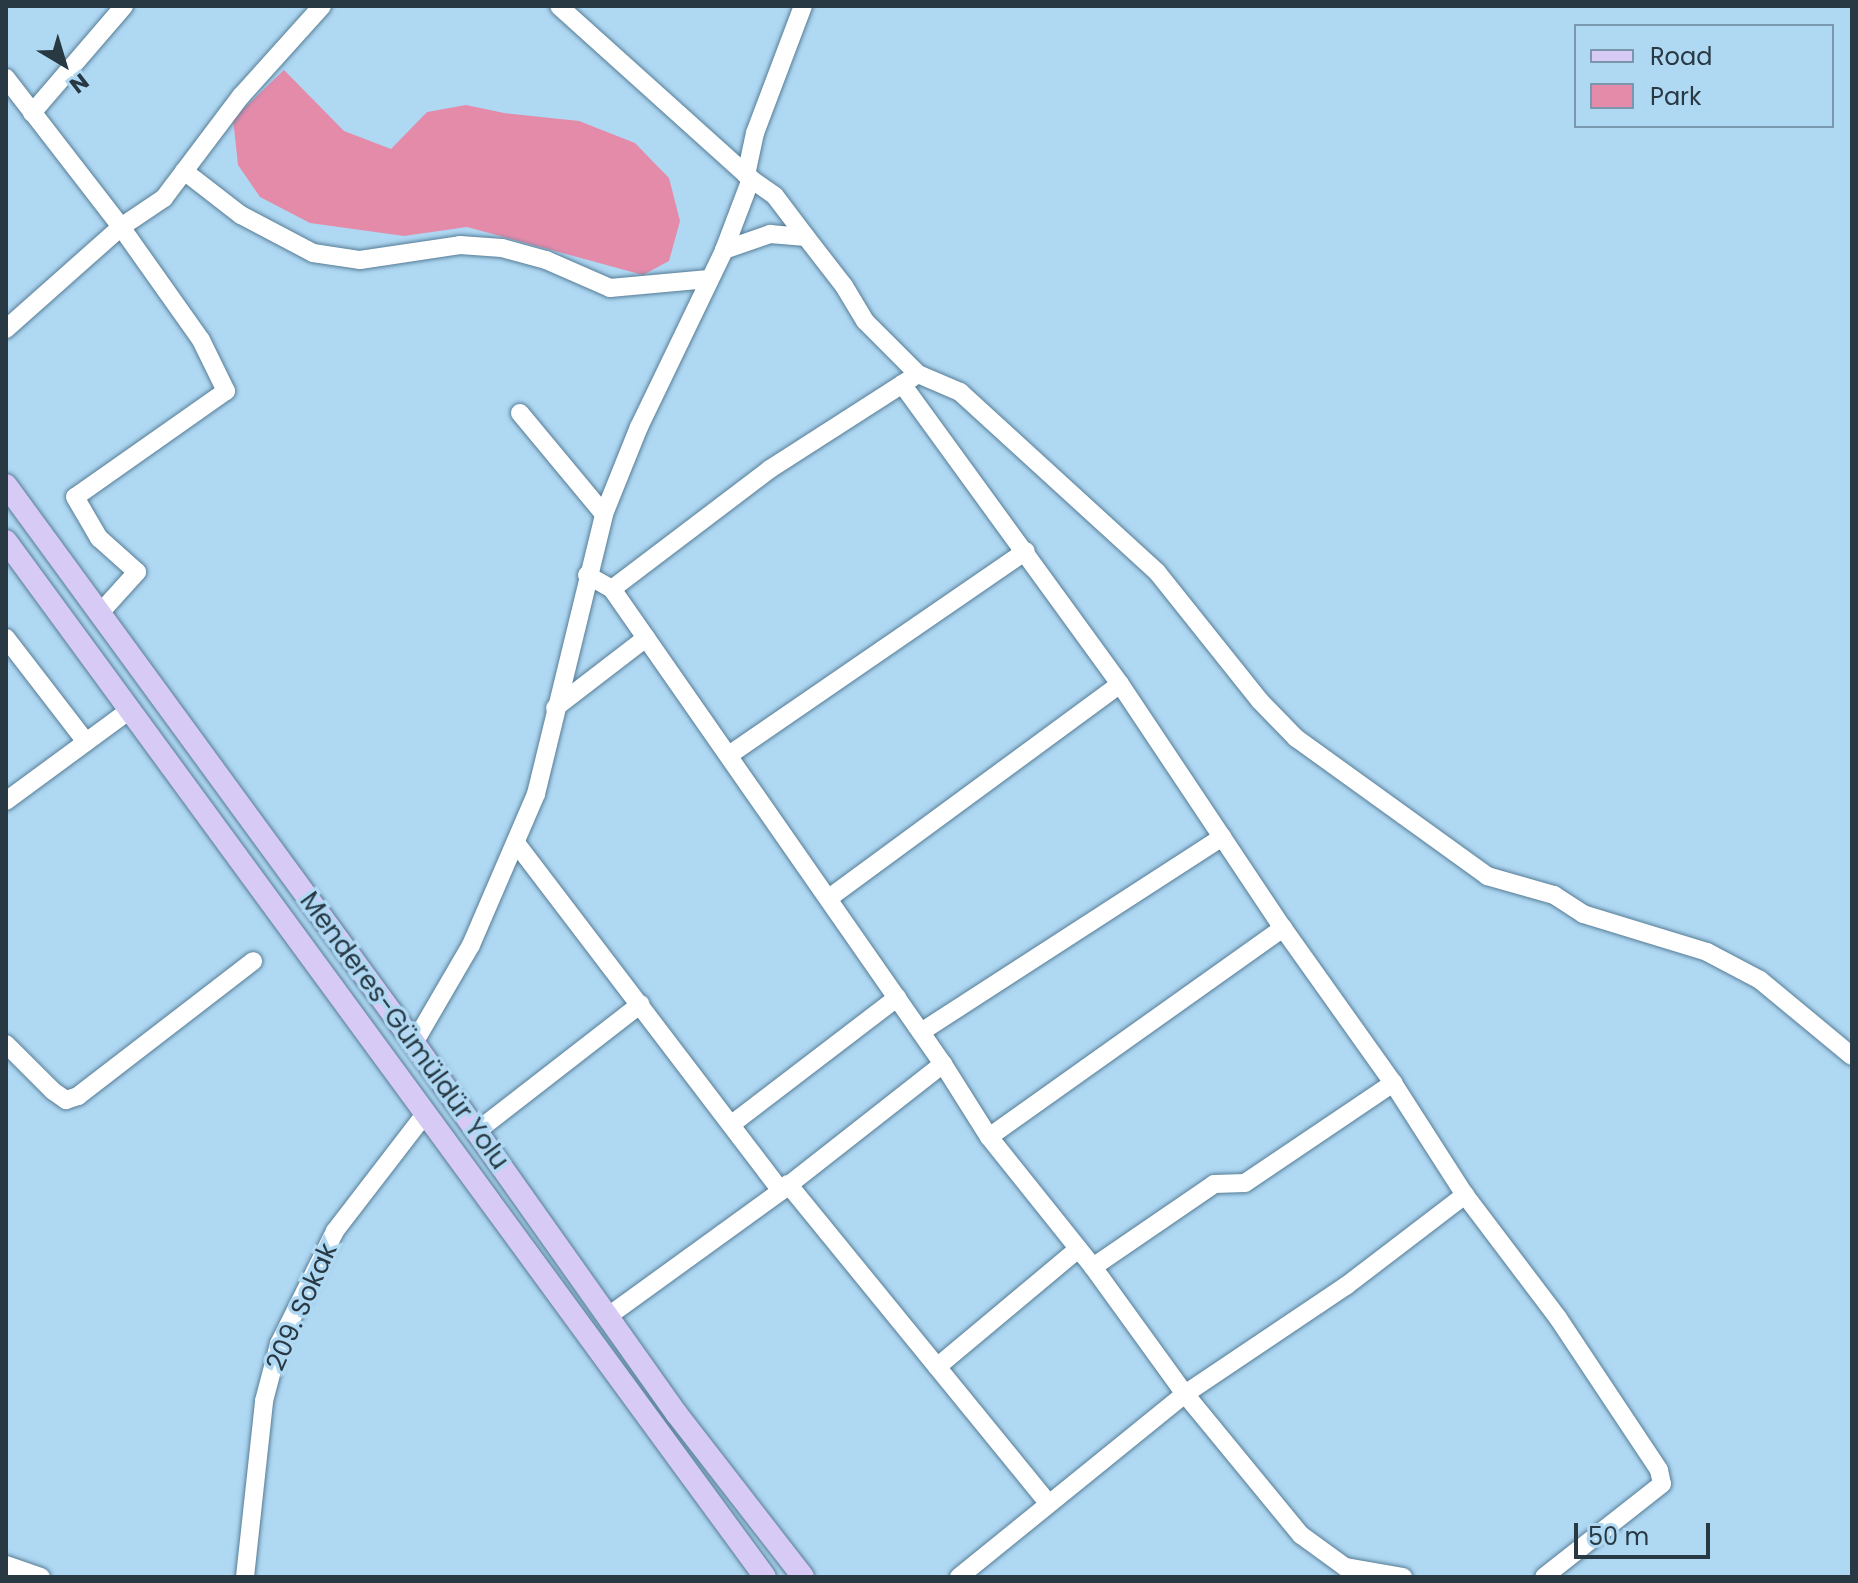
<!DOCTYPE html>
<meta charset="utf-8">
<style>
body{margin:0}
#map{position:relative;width:1858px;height:1583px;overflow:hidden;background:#afd8f3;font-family:Poppins,sans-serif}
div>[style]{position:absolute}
.green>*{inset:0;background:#e58baa}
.roads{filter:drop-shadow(0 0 2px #577d96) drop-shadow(0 0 2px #577d96)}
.minor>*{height:18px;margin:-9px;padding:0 9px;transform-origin:9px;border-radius:9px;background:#fff}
.major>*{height:22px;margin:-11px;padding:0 11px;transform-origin:11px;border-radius:11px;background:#d7caf5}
span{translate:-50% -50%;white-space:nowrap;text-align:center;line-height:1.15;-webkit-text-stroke:7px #afd8f3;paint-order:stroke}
.street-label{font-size:26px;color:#283944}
.frame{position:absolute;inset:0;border:8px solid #283944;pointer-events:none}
.legend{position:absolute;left:1574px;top:24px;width:260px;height:104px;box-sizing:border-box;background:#afd8f3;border:2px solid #7998ad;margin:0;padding:10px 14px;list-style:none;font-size:24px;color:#283944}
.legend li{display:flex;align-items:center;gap:16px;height:40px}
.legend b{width:40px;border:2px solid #7998ad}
.north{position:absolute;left:24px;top:24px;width:80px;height:80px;-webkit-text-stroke:6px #afd8f3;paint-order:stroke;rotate:142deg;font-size:22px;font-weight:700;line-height:32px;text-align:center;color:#283944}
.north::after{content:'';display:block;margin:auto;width:28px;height:36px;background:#283944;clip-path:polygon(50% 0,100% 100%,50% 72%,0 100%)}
.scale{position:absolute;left:1574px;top:1523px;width:136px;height:36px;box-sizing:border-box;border:4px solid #283944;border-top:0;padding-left:10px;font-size:24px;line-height:28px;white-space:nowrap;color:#283944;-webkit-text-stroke:6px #afd8f3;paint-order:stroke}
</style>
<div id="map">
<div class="green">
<i style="clip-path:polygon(284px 70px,344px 131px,391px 149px,427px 112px,466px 105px,504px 113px,579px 121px,635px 143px,669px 178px,680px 221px,669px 261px,643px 275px,467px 227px,404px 236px,310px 223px,260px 197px,238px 165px,233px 119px)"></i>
</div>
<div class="roads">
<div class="minor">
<i style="left:6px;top:78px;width:188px;rotate:52.3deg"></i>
<i style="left:121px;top:227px;width:138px;rotate:54.7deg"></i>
<i style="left:201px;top:340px;width:57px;rotate:63.9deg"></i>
<i style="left:226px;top:391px;width:184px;rotate:144.9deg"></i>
<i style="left:75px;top:497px;width:48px;rotate:59.7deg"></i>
<i style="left:99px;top:538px;width:51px;rotate:41.8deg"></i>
<i style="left:137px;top:572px;width:55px;rotate:132.1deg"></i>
<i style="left:32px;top:113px;width:141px;rotate:-49.3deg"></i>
<i style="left:184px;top:171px;width:72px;rotate:37.7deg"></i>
<i style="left:241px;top:215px;width:81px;rotate:27.8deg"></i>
<i style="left:313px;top:253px;width:48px;rotate:8.5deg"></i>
<i style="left:360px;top:260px;width:101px;rotate:-8.5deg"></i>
<i style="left:460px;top:245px;width:42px;rotate:4.1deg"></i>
<i style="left:502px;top:248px;width:46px;rotate:15.3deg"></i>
<i style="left:546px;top:260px;width:70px;rotate:23.6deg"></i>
<i style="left:610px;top:288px;width:99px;rotate:-5.2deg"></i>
<i style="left:746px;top:175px;width:43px;rotate:-77.9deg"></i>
<i style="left:755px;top:133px;width:136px;rotate:-69.3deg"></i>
<i style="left:751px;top:179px;width:29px;rotate:35deg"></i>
<i style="left:775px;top:196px;width:51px;rotate:52.9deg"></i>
<i style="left:724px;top:250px;width:49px;rotate:-19.2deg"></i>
<i style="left:770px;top:234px;width:36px;rotate:5deg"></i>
<i style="left:806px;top:237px;width:62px;rotate:52.2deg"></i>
<i style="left:844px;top:286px;width:41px;rotate:59deg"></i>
<i style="left:865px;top:321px;width:75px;rotate:45deg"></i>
<i style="left:918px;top:374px;width:46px;rotate:23.2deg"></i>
<i style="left:960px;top:392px;width:267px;rotate:42.4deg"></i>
<i style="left:1157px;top:572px;width:165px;rotate:51.4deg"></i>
<i style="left:1260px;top:701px;width:52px;rotate:45.8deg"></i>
<i style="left:1296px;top:738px;width:236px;rotate:35.8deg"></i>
<i style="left:1487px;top:876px;width:70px;rotate:15.8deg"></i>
<i style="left:1554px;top:895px;width:35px;rotate:33deg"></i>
<i style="left:1583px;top:914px;width:130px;rotate:17deg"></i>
<i style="left:1707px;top:952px;width:60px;rotate:27.8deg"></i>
<i style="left:1760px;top:980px;width:119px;rotate:39.6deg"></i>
<i style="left:6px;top:329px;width:154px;rotate:-41.6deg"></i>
<i style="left:121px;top:227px;width:52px;rotate:-34deg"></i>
<i style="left:164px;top:198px;width:128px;rotate:-53deg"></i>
<i style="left:241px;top:96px;width:121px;rotate:-48deg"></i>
<i style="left:902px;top:384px;width:371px;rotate:54deg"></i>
<i style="left:1120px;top:684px;width:293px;rotate:56.3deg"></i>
<i style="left:1283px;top:928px;width:190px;rotate:54.6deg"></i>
<i style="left:1393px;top:1083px;width:133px;rotate:57.3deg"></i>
<i style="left:1465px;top:1195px;width:154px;rotate:52.9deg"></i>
<i style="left:1558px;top:1318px;width:182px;rotate:56.4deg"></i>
<i style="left:1659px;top:1470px;width:14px;rotate:78deg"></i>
<i style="left:1662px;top:1484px;width:150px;rotate:141.8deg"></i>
<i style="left:520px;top:413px;width:131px;rotate:50.3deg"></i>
<i style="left:587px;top:575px;width:29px;rotate:29deg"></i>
<i style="left:612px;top:589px;width:579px;rotate:55.13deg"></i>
<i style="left:612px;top:589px;width:198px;rotate:-37.2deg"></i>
<i style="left:770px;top:469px;width:169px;rotate:-32.7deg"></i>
<i style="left:6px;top:638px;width:131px;rotate:52.4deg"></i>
<i style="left:555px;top:708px;width:115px;rotate:-37.6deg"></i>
<i style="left:729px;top:755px;width:360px;rotate:-34.5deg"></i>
<i style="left:6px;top:801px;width:154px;rotate:-36.3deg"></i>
<i style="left:516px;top:843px;width:437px;rotate:52.7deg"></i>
<i style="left:829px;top:898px;width:361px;rotate:-36.3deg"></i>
<i style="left:921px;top:1032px;width:359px;rotate:-32.9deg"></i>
<i style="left:414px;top:1043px;width:113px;rotate:-59.8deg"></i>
<i style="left:471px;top:945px;width:164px;rotate:-66.7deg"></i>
<i style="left:536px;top:794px;width:288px;rotate:-76.3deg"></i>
<i style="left:604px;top:514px;width:94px;rotate:-68.1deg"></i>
<i style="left:639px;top:427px;width:196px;rotate:-64.3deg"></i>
<i style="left:724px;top:250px;width:76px;rotate:-69.2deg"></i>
<i style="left:751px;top:179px;width:258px;rotate:-138deg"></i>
<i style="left:6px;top:1044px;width:66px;rotate:45deg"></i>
<i style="left:53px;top:1091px;width:16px;rotate:35deg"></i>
<i style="left:66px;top:1100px;width:13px;rotate:-18deg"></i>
<i style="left:78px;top:1096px;width:221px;rotate:-37.6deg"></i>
<i style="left:732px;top:1124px;width:208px;rotate:-37.4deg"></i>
<i style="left:477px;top:1131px;width:207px;rotate:-37.8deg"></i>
<i style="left:989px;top:1137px;width:361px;rotate:-35.4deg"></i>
<i style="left:788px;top:1184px;width:412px;rotate:50.8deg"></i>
<i style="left:1093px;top:1267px;width:147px;rotate:-34.4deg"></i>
<i style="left:1214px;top:1184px;width:31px;rotate:-2deg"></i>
<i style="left:1245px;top:1183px;width:179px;rotate:-34deg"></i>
<i style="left:607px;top:1317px;width:215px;rotate:-35.9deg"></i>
<i style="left:781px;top:1191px;width:206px;rotate:-38.1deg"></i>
<i style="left:943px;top:1064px;width:86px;rotate:57.8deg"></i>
<i style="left:989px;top:1137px;width:166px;rotate:51.3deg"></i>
<i style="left:1093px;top:1267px;width:157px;rotate:54.1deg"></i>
<i style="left:1185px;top:1394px;width:183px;rotate:50.6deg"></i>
<i style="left:1301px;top:1535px;width:54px;rotate:36deg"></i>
<i style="left:1345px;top:1567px;width:59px;rotate:9.8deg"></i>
<i style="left:937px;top:1367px;width:184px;rotate:-39.9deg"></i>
<i style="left:6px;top:1565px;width:37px;rotate:19deg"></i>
<i style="left:245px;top:1577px;width:177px;rotate:-83.8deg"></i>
<i style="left:264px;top:1401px;width:59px;rotate:-75.3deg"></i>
<i style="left:279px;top:1344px;width:126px;rotate:-63.6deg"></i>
<i style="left:335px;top:1231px;width:148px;rotate:-52.4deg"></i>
<i style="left:959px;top:1577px;width:291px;rotate:-39deg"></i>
<i style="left:1185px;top:1394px;width:194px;rotate:-33.9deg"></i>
<i style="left:1346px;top:1286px;width:150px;rotate:-37.4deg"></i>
</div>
<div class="major">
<i style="left:6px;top:485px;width:691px;rotate:53.83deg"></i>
<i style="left:414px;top:1043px;width:453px;rotate:54.7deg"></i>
<i style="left:676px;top:1413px;width:207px;rotate:52.2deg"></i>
<i style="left:6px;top:541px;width:1284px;rotate:53.77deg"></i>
</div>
</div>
<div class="street-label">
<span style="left:404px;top:1031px;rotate:54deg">Menderes-Gümüldür Yolu</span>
<span style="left:302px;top:1307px;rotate:-66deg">209. Sokak</span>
</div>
<div class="frame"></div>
<ul class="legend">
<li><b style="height:10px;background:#d7caf5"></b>Road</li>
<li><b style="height:22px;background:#e58baa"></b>Park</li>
</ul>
<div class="north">N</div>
<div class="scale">50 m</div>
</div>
